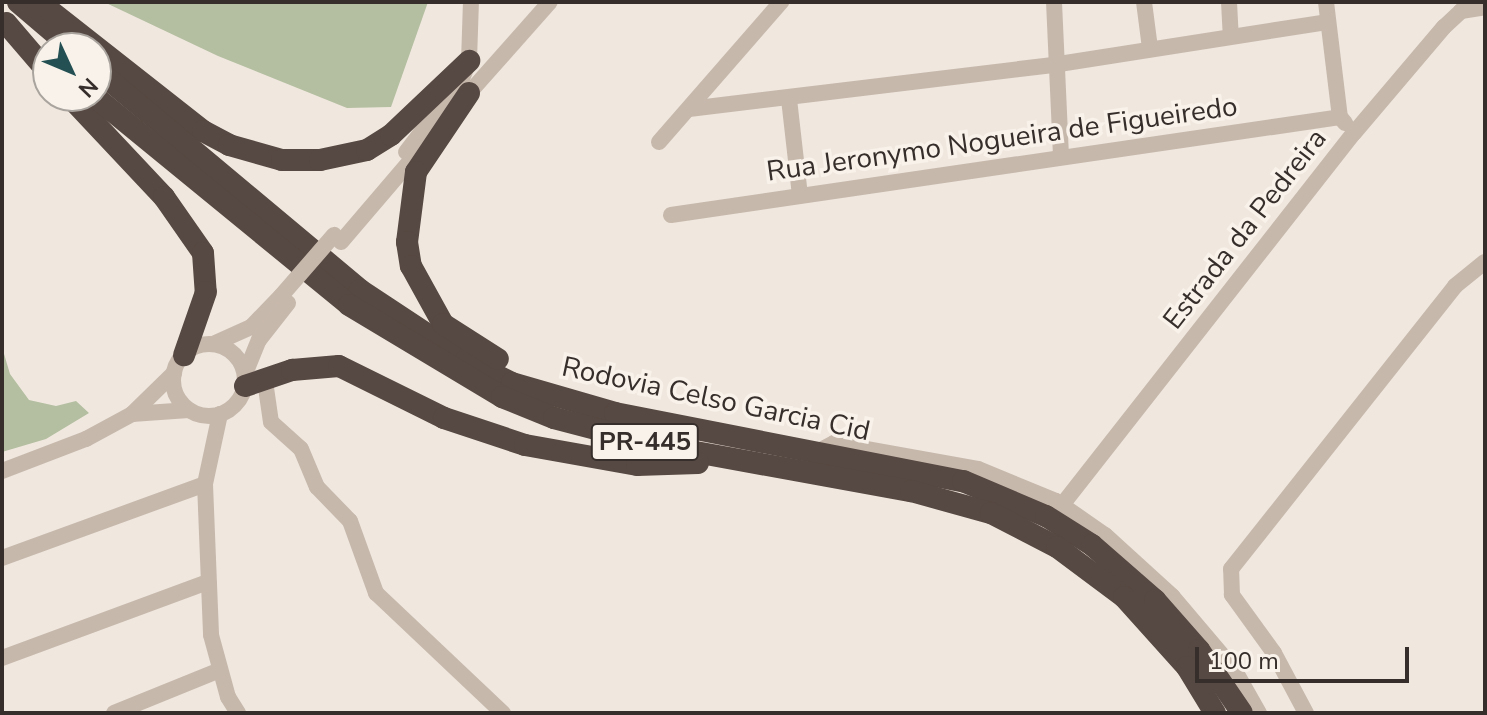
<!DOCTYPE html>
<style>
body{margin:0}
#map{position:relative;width:1487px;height:715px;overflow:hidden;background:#f0e8df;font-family:"Nunito Sans",sans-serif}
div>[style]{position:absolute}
.green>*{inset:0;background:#b4bea0}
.minor>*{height:16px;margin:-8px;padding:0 8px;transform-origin:8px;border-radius:8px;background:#c7b8ac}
.minor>.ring{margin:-8px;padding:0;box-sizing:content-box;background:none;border:16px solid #c7b8ac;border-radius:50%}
.highway>*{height:22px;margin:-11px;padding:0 11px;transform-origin:11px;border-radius:11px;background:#564842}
.minor-bridge>*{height:16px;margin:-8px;padding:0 8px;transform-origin:8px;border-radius:8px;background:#c7b8ac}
span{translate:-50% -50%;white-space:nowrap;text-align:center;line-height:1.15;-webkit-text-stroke:7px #f8f2eb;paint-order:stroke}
.shield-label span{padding:2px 6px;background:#f8f2eb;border:2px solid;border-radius:6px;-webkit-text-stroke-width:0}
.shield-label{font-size:26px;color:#362e2a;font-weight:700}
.street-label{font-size:28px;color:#362e2a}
.frame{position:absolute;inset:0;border:4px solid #362e2a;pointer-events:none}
.north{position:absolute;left:32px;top:32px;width:80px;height:80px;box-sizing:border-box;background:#f8f2eb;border:2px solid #aaa49e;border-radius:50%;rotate:134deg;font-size:22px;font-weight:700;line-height:32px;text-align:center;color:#362e2a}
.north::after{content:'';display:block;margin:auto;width:28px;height:36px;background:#245053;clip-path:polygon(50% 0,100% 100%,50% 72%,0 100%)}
.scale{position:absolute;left:1195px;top:647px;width:214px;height:36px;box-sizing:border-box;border:4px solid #362e2a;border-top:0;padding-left:10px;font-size:24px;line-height:28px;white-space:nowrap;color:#362e2a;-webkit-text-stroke:6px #f8f2eb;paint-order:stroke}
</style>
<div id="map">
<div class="green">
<i style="clip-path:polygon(104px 2px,428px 2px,391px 107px,347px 108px,218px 56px)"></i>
<i style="clip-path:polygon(2px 347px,10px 374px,29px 400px,56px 406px,76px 401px,89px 413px,46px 439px,2px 452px)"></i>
</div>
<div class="minor">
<i style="left:1054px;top:2px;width:154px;rotate:87.4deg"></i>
<i style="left:1144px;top:2px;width:46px;rotate:82.6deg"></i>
<i style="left:1229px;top:2px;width:33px;rotate:87deg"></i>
<i style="left:1326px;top:2px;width:116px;rotate:83.1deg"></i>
<i style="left:1340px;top:117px;width:8px;rotate:50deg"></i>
<i style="left:789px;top:99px;width:97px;rotate:83.5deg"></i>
<i style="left:462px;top:101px;width:132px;rotate:-48.4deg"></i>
<i style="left:689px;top:109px;width:373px;rotate:-6.9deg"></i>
<i style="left:1059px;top:64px;width:271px;rotate:-8.9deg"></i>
<i style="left:659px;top:142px;width:186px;rotate:-48.9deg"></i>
<i style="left:406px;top:152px;width:92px;rotate:-52.5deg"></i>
<i style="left:462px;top:79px;width:19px;rotate:-69deg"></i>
<i style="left:469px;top:61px;width:59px;rotate:-88.1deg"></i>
<i style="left:671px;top:215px;width:676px;rotate:-8.33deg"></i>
<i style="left:341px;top:242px;width:126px;rotate:-49.5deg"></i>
<i style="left:213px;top:344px;width:42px;rotate:-24.1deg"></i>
<i style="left:251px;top:327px;width:43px;rotate:-45.9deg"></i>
<i class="ring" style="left:173px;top:344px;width:56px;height:56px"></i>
<i style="left:245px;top:374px;width:37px;rotate:-68deg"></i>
<i style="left:259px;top:340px;width:47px;rotate:-51.9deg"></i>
<i style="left:265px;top:381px;width:41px;rotate:81.7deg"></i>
<i style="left:271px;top:422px;width:40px;rotate:42deg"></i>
<i style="left:301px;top:449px;width:41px;rotate:67.2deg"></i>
<i style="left:317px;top:487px;width:47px;rotate:45.9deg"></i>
<i style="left:350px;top:521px;width:77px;rotate:70.1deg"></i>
<i style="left:376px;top:593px;width:175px;rotate:43.4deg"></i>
<i style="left:132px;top:414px;width:57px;rotate:-4deg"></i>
<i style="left:220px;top:414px;width:72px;rotate:102.1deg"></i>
<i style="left:205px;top:484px;width:151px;rotate:87.7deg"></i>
<i style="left:211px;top:635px;width:64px;rotate:74.7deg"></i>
<i style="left:228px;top:697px;width:19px;rotate:58deg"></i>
<i style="left:817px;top:452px;width:19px;rotate:-28deg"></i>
<i style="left:834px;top:443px;width:146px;rotate:10.2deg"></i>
<i style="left:978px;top:469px;width:84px;rotate:22.3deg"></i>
<i style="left:1056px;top:501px;width:60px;rotate:34.8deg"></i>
<i style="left:1105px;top:535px;width:91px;rotate:42.3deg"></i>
<i style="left:1172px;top:596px;width:96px;rotate:49.7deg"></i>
<i style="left:1234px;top:669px;width:51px;rotate:60.4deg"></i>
<i style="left:2px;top:471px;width:90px;rotate:-20.9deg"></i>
<i style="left:86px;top:439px;width:52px;rotate:-28.5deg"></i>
<i style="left:132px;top:414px;width:59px;rotate:-44.3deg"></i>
<i style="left:1062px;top:505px;width:473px;rotate:-51.9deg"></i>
<i style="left:1354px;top:133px;width:139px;rotate:-49.7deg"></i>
<i style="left:1444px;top:27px;width:23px;rotate:-43deg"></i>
<i style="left:1461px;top:11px;width:24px;rotate:-9deg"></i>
<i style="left:2px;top:558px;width:216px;rotate:-20deg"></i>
<i style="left:2px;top:658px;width:220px;rotate:-20.3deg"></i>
<i style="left:114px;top:713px;width:114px;rotate:-22.1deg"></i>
<i style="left:1306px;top:713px;width:68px;rotate:-118.1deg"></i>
<i style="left:1274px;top:653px;width:72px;rotate:-125.9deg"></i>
<i style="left:1232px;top:595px;width:26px;rotate:-92deg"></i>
<i style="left:1231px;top:569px;width:361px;rotate:-51.6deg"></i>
<i style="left:1455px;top:286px;width:38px;rotate:-39deg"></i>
</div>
<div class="highway">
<i style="left:18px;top:2px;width:71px;rotate:40.4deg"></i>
<i style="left:39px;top:2px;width:209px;rotate:38.2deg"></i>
<i style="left:203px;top:131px;width:30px;rotate:28deg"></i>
<i style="left:229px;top:145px;width:55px;rotate:15.8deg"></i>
<i style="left:282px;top:160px;width:38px"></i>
<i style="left:320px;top:160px;width:48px;rotate:-12deg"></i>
<i style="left:367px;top:150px;width:28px;rotate:-32deg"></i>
<i style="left:391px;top:135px;width:108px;rotate:-43.5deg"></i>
<i style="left:6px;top:23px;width:65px;rotate:49.4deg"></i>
<i style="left:96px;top:69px;width:344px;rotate:39.9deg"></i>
<i style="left:360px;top:290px;width:127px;rotate:33.4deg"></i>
<i style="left:466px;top:360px;width:51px;rotate:26.6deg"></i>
<i style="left:512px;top:383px;width:107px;rotate:16.2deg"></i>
<i style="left:615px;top:413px;width:355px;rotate:11.1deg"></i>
<i style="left:963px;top:481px;width:90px;rotate:22.9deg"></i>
<i style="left:1046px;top:516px;width:54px;rotate:32.2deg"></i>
<i style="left:1092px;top:545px;width:84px;rotate:41.1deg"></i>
<i style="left:1155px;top:600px;width:67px;rotate:48.7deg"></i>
<i style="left:1199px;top:650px;width:76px;rotate:55.7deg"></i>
<i style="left:469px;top:93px;width:95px;rotate:123.9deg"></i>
<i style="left:416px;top:172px;width:71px;rotate:97.3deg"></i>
<i style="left:407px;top:242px;width:24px;rotate:81deg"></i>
<i style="left:411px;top:266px;width:66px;rotate:61.1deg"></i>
<i style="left:443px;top:324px;width:65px;rotate:32.5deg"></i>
<i style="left:69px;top:96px;width:139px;rotate:46.8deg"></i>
<i style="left:164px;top:197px;width:68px;rotate:55.1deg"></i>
<i style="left:203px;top:253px;width:39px;rotate:86deg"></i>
<i style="left:206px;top:292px;width:67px;rotate:109.2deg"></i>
<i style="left:94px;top:96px;width:330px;rotate:39.3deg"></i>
<i style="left:349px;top:305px;width:179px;rotate:31deg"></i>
<i style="left:502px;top:397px;width:56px;rotate:22deg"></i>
<i style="left:554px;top:418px;width:106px;rotate:14.7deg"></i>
<i style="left:657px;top:445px;width:258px;rotate:10.3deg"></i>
<i style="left:911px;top:491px;width:83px;rotate:15.4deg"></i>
<i style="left:991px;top:513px;width:74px;rotate:27.3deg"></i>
<i style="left:1057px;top:547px;width:84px;rotate:36.7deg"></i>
<i style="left:1124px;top:597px;width:94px;rotate:48deg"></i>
<i style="left:1187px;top:667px;width:54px;rotate:58.7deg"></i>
<i style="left:245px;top:386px;width:50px;rotate:-18.8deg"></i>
<i style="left:292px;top:370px;width:47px;rotate:-4.9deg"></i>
<i style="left:339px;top:366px;width:117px;rotate:26.3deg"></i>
<i style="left:444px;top:418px;width:85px;rotate:18.4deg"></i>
<i style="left:525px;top:445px;width:114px;rotate:10.1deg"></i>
<i style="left:637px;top:465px;width:61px;rotate:-1.9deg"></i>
</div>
<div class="minor-bridge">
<i style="left:281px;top:296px;width:81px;rotate:-49deg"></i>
</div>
<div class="shield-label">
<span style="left:645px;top:442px">PR-445</span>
</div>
<div class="street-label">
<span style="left:1002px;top:139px;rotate:-8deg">Rua Jeronymo Nogueira de Figueiredo</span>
<span style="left:1245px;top:229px;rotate:-52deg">Estrada da Pedreira</span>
<span style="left:716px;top:399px;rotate:12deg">Rodovia Celso Garcia Cid</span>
</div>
<div class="frame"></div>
<div class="north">N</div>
<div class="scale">100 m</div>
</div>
